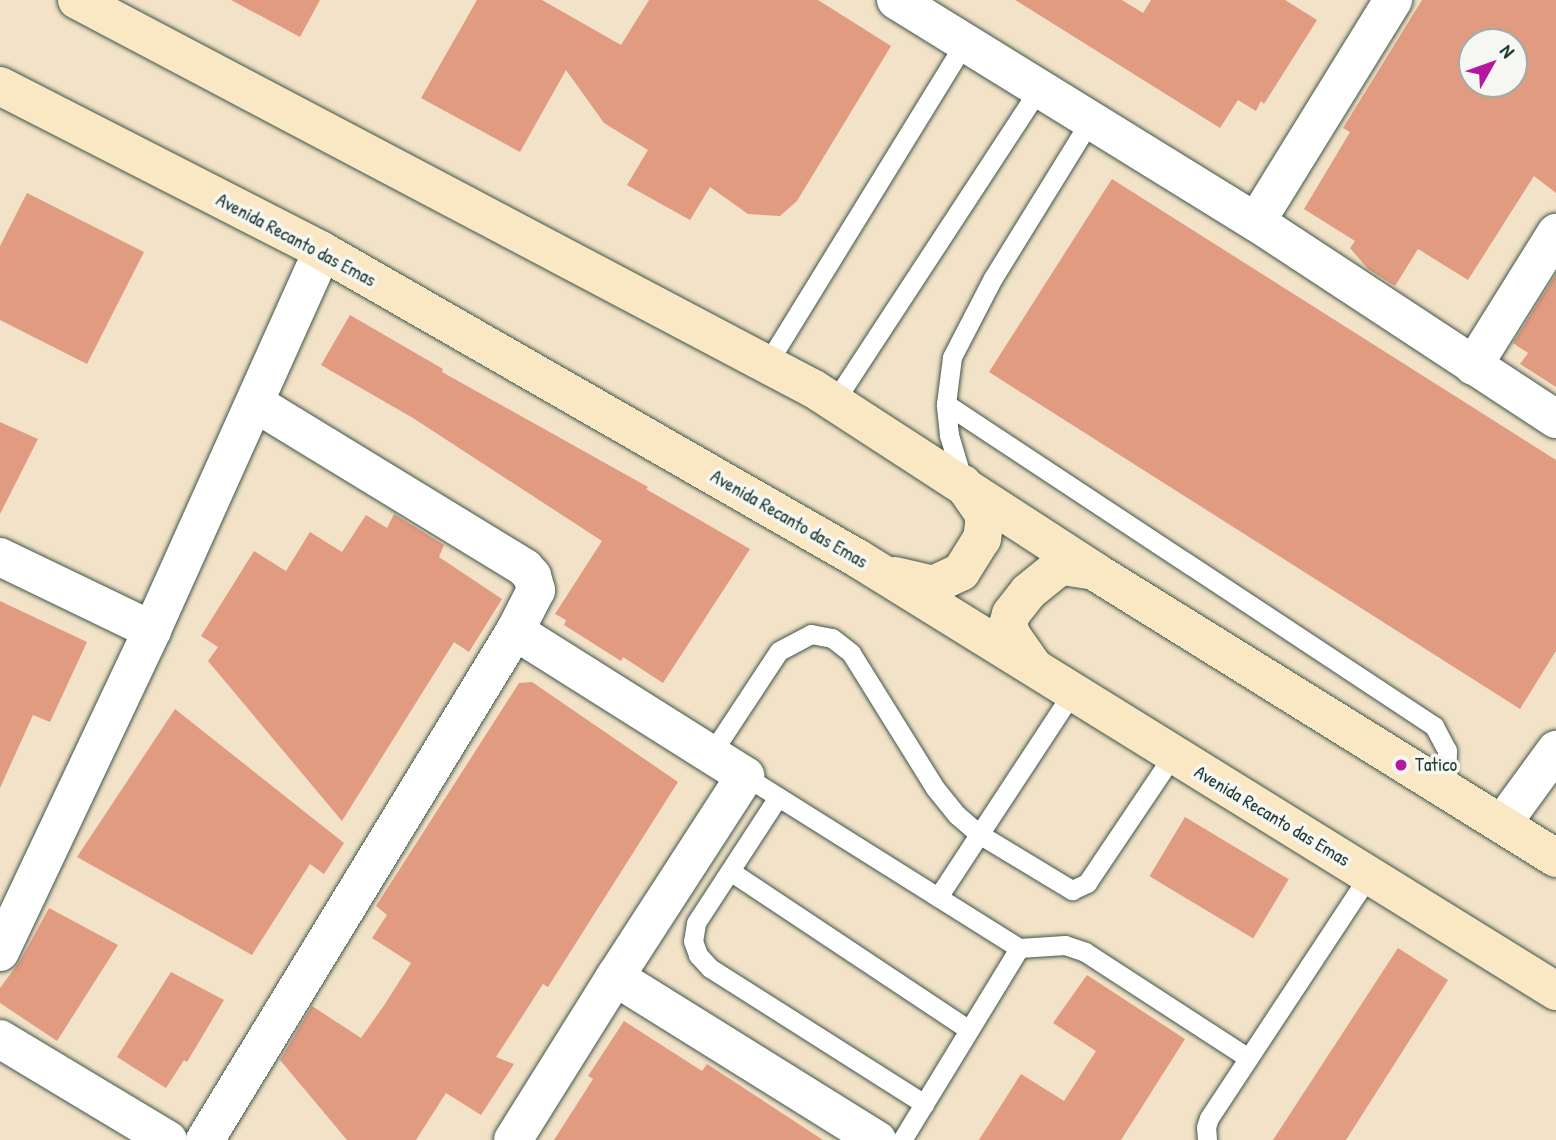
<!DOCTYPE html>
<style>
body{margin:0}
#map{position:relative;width:1556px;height:1140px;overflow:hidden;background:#f2e2c7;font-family:"Patrick Hand",sans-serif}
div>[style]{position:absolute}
.building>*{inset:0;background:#e19b81;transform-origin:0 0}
.roads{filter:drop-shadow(0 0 2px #3f564a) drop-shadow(0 0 2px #3f564a)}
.service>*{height:19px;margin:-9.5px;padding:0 9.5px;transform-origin:9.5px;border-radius:9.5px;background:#fff}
.minor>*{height:38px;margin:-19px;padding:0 19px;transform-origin:19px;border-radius:19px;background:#fff}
.tertiary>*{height:38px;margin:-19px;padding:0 19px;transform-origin:19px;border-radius:19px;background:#fff}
.secondary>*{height:38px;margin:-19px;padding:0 19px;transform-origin:19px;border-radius:19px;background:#fae7c3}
.dots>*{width:19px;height:19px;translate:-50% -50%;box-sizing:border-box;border:4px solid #f6f6f2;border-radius:50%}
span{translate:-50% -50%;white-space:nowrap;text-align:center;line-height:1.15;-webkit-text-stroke:7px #f6f6f2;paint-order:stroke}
.street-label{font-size:19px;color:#1f3d34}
.poi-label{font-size:19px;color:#1f3d34}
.left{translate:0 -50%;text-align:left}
.north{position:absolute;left:1458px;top:28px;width:70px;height:70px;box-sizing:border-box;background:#f6f6f2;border:2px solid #a0aca6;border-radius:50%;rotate:50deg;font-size:19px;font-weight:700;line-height:28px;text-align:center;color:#1f3d34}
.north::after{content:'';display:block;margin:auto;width:24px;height:32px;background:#b5179e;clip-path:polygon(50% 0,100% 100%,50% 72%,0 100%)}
</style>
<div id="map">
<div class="building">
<i style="clip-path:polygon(231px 0,320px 0,300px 37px)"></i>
<i style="clip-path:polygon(477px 0,542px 0,621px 45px,649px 0,818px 0,891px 46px,797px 201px,780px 216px,748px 214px,710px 187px,690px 220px,627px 185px,648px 150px,604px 123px,566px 70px,520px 152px,421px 98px)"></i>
<i style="clip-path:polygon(1015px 0,1122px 0,1143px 13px,1151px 0,1285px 0,1317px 20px,1264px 104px,1261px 101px,1256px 111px,1238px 100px,1220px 128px)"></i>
<i style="clip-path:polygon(evenodd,1422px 0,1556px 0,1556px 193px,1534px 176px,1468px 280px,1418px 249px,1395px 286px,1368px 269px,1350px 248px,1355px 241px,1304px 209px,1350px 132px,1343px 128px,1422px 0,1472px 42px,1514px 42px,1514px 84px,1472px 84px,1472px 42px)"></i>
<i style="clip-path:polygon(1112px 179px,1556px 460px,1556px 651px,1520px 709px,989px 372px)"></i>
<i style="clip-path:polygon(27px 193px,144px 252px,87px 364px,0 320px,0 246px)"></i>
<i style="clip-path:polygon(1556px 274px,1556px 387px,1520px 364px,1528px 353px,1513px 343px)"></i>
<i style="clip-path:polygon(350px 315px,443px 369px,442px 372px,648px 487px,646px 489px,750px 549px,663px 683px,623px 657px,621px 661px,564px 625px,566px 620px,555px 614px,602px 541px,413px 418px,321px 365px)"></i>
<i style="clip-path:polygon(0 422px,38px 439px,0 514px)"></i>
<i style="clip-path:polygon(394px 514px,444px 545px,439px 557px,502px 599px,469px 652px,454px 642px,342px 821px,208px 661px,218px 647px,201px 636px,254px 551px,286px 571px,310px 532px,342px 552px,366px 515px,387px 528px)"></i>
<i style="clip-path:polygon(0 601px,87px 642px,50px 722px,33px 715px,0 788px)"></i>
<i style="clip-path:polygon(532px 682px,678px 782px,548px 987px,543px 984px,496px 1057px,514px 1064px,481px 1115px,446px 1093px,416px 1140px,347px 1140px,280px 1060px,312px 1006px,361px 1038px,385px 1004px,411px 963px,372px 938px,387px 915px,376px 906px,519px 683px)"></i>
<i style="clip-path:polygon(175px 709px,344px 843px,324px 874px,310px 864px,252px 955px,77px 857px)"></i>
<i style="left:1185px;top:817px;width:121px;height:69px;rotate:31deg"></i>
<i style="clip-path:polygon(49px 908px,118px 945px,57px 1041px,0 1003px,0 988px,20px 961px)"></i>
<i style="clip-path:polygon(1398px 948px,1448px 980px,1346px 1140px,1273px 1140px)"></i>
<i style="clip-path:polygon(171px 972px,224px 1000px,187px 1062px,184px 1060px,166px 1088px,117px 1057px)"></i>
<i style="clip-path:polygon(1087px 975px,1185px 1039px,1121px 1140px,979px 1140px,1021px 1074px,1064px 1101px,1096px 1051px,1053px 1023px)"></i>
<i style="clip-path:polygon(624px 1021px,702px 1071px,707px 1064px,823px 1140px,554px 1140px,593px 1079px,588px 1076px)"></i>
</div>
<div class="roads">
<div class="service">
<i style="left:767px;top:364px;width:376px;rotate:-58.4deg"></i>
<i style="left:834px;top:402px;width:373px;rotate:-56.8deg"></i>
<i style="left:946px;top:404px;width:585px;rotate:33.42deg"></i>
<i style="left:1434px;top:726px;width:27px;rotate:62deg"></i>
<i style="left:1447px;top:750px;width:40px;rotate:91.4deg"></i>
<i style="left:963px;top:482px;width:49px;rotate:-106.6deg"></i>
<i style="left:949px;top:435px;width:31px;rotate:-96deg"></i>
<i style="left:946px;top:404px;width:47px;rotate:-82.7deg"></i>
<i style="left:952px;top:357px;width:89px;rotate:-62.6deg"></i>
<i style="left:993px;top:278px;width:185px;rotate:-58.3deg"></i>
<i style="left:711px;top:754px;width:123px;rotate:-56.6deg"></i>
<i style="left:779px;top:651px;width:36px;rotate:-28deg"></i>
<i style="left:811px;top:634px;width:21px;rotate:11deg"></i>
<i style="left:832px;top:638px;width:24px;rotate:38deg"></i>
<i style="left:851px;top:653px;width:159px;rotate:58.1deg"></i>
<i style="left:935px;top:788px;width:35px;rotate:51deg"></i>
<i style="left:957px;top:815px;width:29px;rotate:41deg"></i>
<i style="left:979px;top:834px;width:109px;rotate:31.1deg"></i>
<i style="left:1072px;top:890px;width:17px;rotate:-25deg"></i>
<i style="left:1087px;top:883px;width:154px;rotate:-56.1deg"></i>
<i style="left:745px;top:776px;width:324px;rotate:32.1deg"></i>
<i style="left:1019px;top:948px;width:46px;rotate:-3.7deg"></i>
<i style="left:1065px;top:945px;width:21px;rotate:19deg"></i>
<i style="left:1085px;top:952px;width:194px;rotate:33deg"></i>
<i style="left:778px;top:797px;width:150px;rotate:123.1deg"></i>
<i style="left:696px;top:923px;width:18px;rotate:99deg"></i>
<i style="left:693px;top:941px;width:15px;rotate:70deg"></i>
<i style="left:698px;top:955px;width:18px;rotate:47deg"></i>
<i style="left:710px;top:968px;width:254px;rotate:32.4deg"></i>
<i style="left:730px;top:871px;width:287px;rotate:33.6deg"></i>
<i style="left:938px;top:897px;width:244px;rotate:-56.7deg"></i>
<i style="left:902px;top:1140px;width:225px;rotate:-58.6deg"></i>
<i style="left:1207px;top:1140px;width:13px;rotate:-94deg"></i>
<i style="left:1206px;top:1127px;width:9px;rotate:-72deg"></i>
<i style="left:1209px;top:1118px;width:291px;rotate:-56.6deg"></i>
</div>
<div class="minor">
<i style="left:896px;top:0;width:423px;rotate:31.7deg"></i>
<i style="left:1256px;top:222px;width:359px;rotate:33.3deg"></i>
<i style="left:1256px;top:222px;width:261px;rotate:-58.3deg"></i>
<i style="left:1473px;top:366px;width:157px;rotate:-58deg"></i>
<i style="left:255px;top:403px;width:316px;rotate:31.4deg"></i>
<i style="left:525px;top:568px;width:11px;rotate:49deg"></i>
<i style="left:532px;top:576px;width:15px;rotate:74deg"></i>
<i style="left:536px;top:590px;width:46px;rotate:117.1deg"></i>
<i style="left:515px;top:631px;width:272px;rotate:32.2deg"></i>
<i style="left:745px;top:776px;width:239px;rotate:122.9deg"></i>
<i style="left:615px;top:977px;width:309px;rotate:31.9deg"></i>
<i style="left:0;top:557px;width:169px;rotate:25.7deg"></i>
<i style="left:1502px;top:824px;width:92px;rotate:-53.9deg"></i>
<i style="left:0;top:1039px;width:196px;rotate:31deg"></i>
<i style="left:205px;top:1140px;width:596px;rotate:-58.66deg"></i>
<i style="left:513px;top:1140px;width:192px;rotate:-58deg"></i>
</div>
<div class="tertiary">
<i style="left:0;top:952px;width:356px;rotate:-64.7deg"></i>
<i style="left:152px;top:630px;width:415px;rotate:-65.8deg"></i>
</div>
<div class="secondary">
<i style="left:77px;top:0;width:833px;rotate:27.83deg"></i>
<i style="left:814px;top:389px;width:334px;rotate:33deg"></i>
<i style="left:1094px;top:571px;width:544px;rotate:31.85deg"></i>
<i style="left:0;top:86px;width:362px;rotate:27.1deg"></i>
<i style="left:322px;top:251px;width:617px;rotate:29.85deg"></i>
<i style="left:857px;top:558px;width:822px;rotate:31.78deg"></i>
<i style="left:895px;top:576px;width:39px;rotate:13deg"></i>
<i style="left:933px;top:585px;width:31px;rotate:-25deg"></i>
<i style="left:961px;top:572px;width:39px;rotate:-58deg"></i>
<i style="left:982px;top:539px;width:14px;rotate:-82deg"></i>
<i style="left:984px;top:525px;width:11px;rotate:-90deg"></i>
<i style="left:984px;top:514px;width:37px;rotate:-125deg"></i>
<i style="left:1033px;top:666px;width:37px;rotate:-125deg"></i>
<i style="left:1012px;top:636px;width:12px;rotate:-110deg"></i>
<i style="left:1008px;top:625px;width:11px;rotate:-75deg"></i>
<i style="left:1011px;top:614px;width:28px;rotate:-52deg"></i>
<i style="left:1028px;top:592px;width:35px;rotate:-39deg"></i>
<i style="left:1055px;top:570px;width:9px;rotate:-27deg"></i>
<i style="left:1063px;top:566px;width:31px;rotate:9deg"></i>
</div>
</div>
<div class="dots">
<i style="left:1401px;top:765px;background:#b5179e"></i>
</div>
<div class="street-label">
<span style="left:296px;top:240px;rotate:28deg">Avenida Recanto das Emas</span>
<span style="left:789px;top:519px;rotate:30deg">Avenida Recanto das Emas</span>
<span style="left:1272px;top:816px;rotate:31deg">Avenida Recanto das Emas</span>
</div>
<div class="poi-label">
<span class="left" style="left:1415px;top:765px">Tatico</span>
</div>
<div class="north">N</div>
</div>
